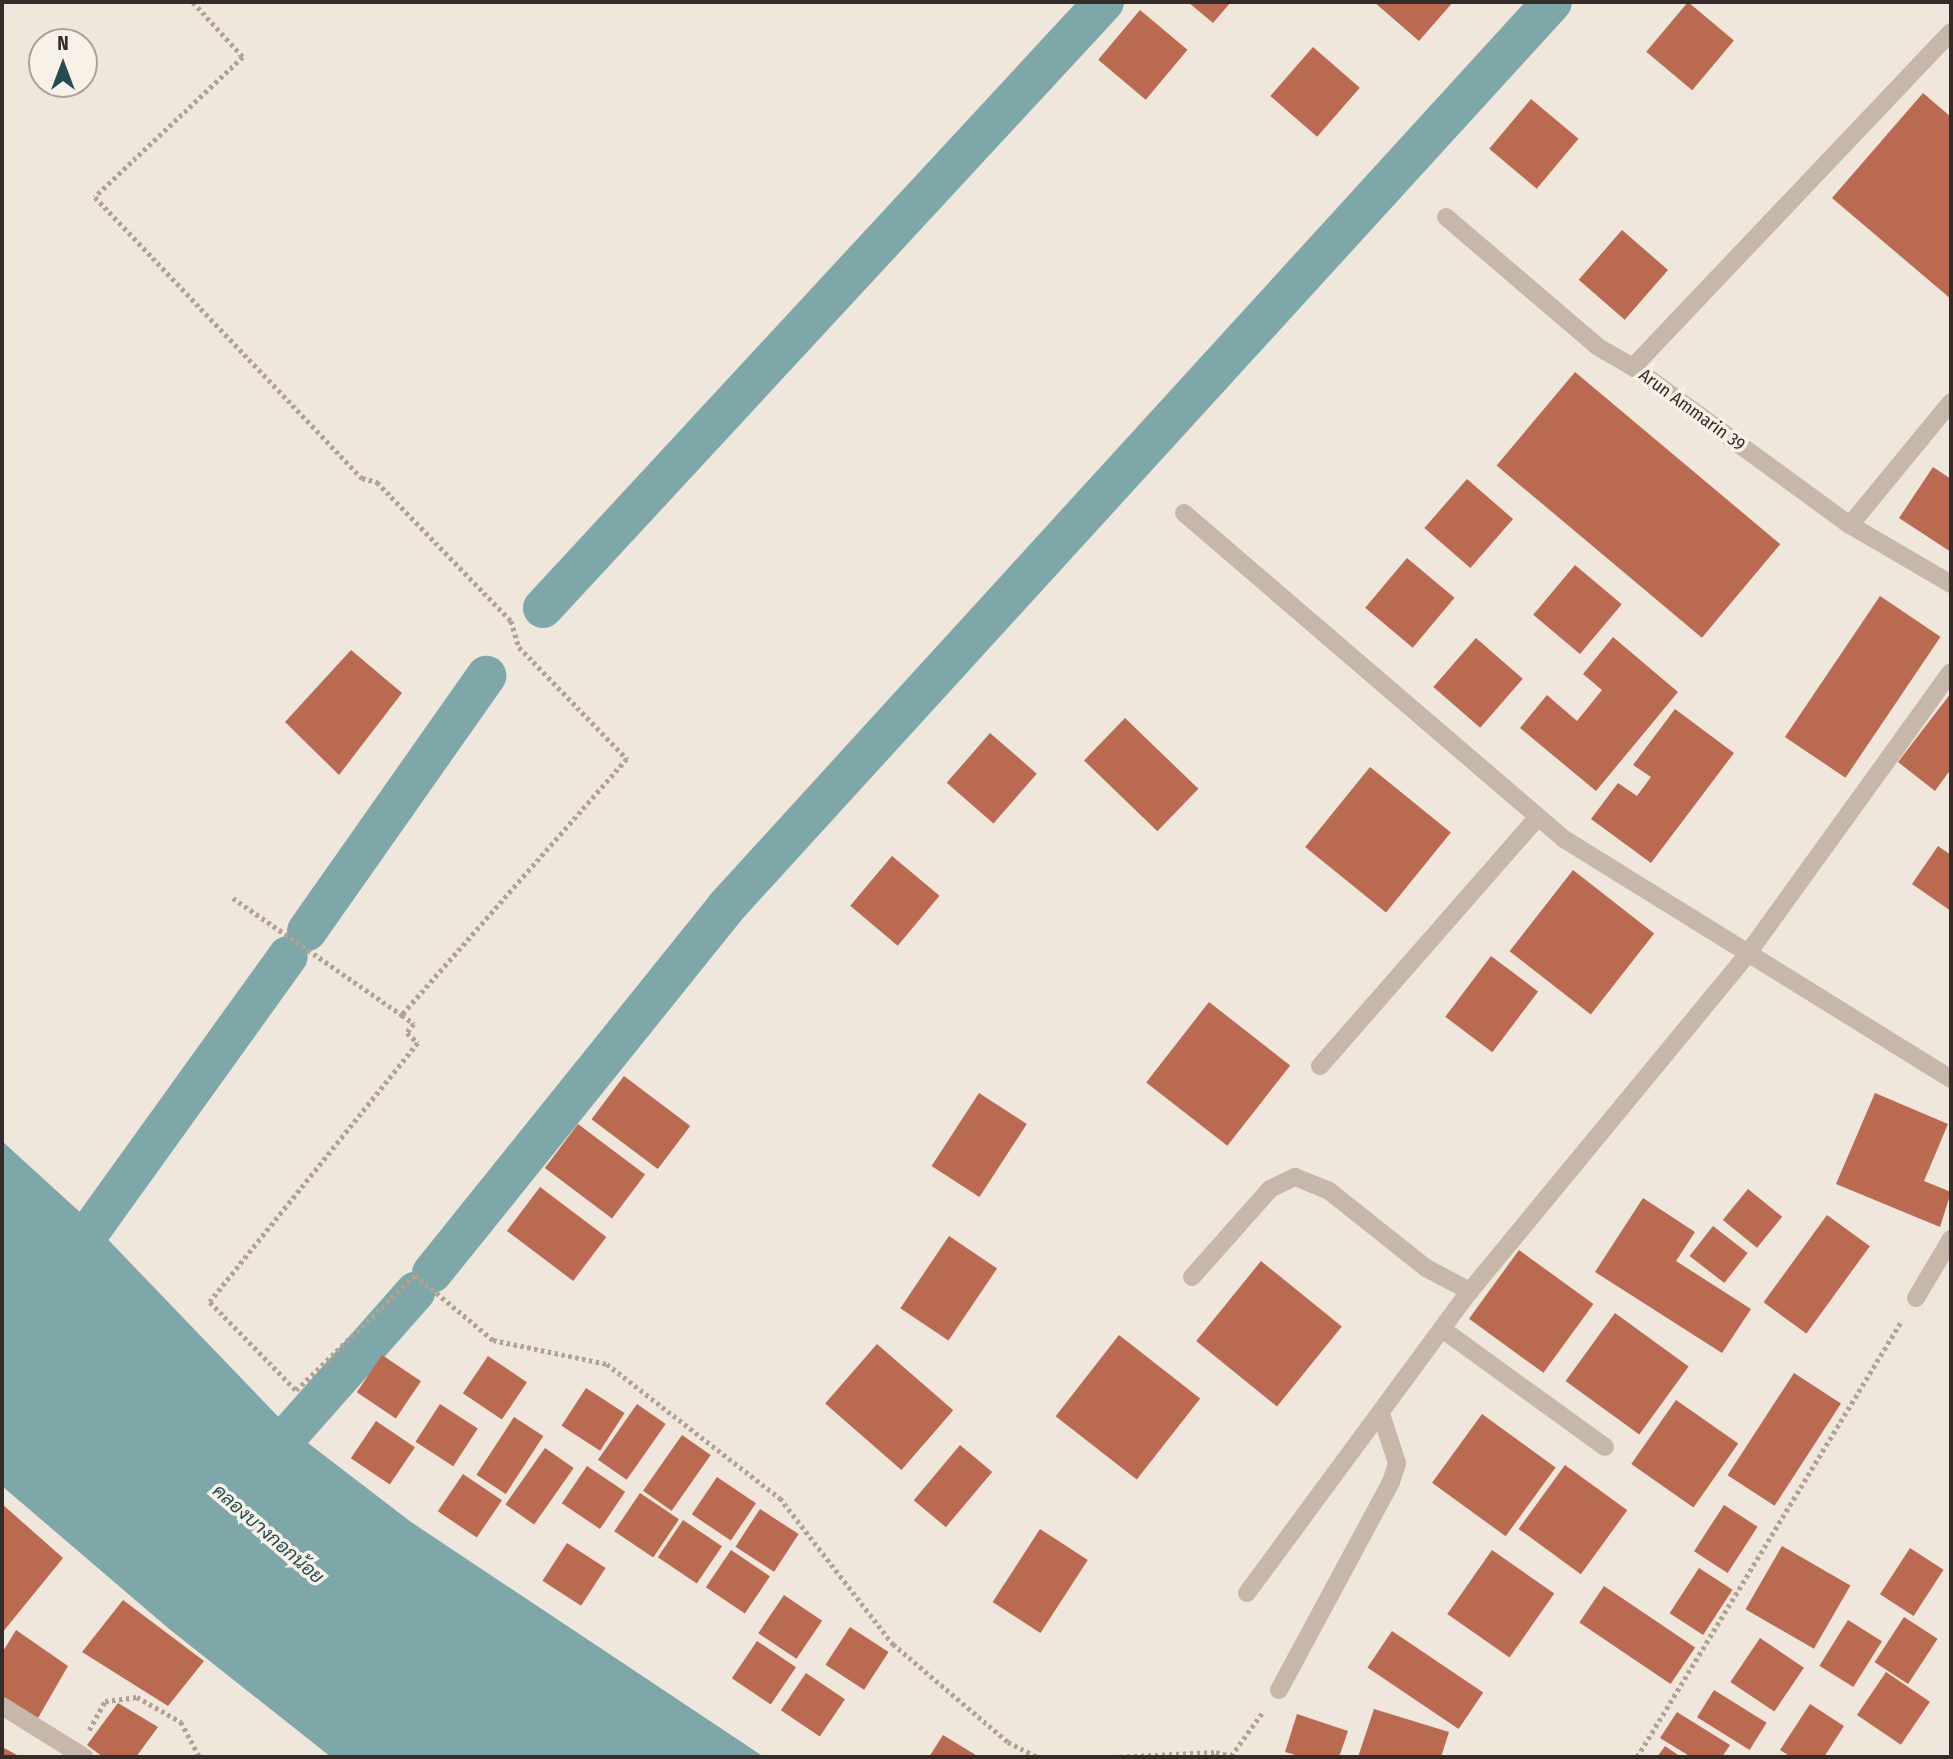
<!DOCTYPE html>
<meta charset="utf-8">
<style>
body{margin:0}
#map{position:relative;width:1953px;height:1759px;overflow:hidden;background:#efe6dc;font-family:"Fira Sans Condensed",Sarabun,sans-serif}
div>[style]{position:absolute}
.water>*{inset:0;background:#7ea7aa}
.canal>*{height:40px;margin:-20px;padding:0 20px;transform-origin:20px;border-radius:20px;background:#7ea7aa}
.building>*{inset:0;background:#ba6a50;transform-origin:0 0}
.path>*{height:4.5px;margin-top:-2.25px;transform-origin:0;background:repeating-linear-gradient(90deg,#b2a194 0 3.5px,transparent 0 7px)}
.lane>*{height:18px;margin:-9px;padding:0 9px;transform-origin:9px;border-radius:9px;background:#c6b7a9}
.street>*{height:18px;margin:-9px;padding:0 9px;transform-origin:9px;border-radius:9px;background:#c6b7a9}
span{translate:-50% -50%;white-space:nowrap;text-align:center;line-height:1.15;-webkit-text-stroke:7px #f7f1e8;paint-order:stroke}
.street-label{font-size:18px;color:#342c28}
.water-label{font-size:19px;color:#224e52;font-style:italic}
.frame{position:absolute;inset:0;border:4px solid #342c28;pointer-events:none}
.north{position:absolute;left:28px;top:28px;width:70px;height:70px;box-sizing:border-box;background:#f7f1e8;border:2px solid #a9a29b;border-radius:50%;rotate:0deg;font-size:19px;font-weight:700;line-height:28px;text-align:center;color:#342c28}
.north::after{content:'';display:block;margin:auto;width:24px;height:32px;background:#224e52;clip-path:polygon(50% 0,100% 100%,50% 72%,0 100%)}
</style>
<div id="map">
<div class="water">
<i style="clip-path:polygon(2px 1141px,94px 1225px,291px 1430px,411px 1522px,764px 1757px,331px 1757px,168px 1628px,2px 1486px)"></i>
</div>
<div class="canal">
<i style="left:543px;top:608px;width:826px;rotate:-47.21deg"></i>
<i style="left:307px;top:931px;width:312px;rotate:-54.9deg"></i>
<i style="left:63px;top:1269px;width:385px;rotate:-54.3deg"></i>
<i style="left:432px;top:1273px;width:469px;rotate:-51.2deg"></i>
<i style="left:726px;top:907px;width:1225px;rotate:-47.61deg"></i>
<i style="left:255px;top:1473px;width:242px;rotate:-48.5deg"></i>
</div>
<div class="building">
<i style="clip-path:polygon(1188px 2px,1231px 2px,1213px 23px)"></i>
<i style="clip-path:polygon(1374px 2px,1453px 2px,1419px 41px)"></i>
<i style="left:1688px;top:2px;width:60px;height:65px;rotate:40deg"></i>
<i style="left:1140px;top:10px;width:62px;height:65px;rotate:40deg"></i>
<i style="left:1313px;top:47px;width:62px;height:65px;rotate:41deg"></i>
<i style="clip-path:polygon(1923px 93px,1951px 117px,1951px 299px,1832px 198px)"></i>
<i style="left:1531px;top:99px;width:62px;height:65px;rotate:40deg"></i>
<i style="left:1622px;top:230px;width:61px;height:66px;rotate:41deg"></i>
<i style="left:1575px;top:372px;width:268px;height:122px;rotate:40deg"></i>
<i style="clip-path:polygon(1933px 467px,1951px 479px,1951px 552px,1899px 518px)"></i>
<i style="left:1467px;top:479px;width:61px;height:65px;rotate:41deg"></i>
<i style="left:1407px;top:558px;width:62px;height:65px;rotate:40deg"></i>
<i style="left:1575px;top:565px;width:61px;height:65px;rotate:40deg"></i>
<i style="left:1880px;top:596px;width:73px;height:170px;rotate:34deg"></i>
<i style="clip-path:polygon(1613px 637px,1678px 692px,1596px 791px,1520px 728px,1547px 695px,1577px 721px,1602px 690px,1583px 674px)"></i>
<i style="left:1476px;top:638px;width:62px;height:65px;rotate:41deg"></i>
<i style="clip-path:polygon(351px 650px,402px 693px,339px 775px,285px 722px)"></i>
<i style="clip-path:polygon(1951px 693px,1951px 769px,1935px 791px,1898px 762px)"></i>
<i style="clip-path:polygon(1675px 709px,1734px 753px,1651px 863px,1591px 819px,1618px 783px,1637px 796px,1651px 777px,1633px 765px)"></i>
<i style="left:1125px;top:718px;width:102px;height:59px;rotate:44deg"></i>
<i style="left:990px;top:733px;width:62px;height:66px;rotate:41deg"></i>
<i style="left:1370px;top:767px;width:104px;height:103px;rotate:39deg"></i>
<i style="clip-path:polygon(1938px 846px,1951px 855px,1951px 911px,1912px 884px)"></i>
<i style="left:892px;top:856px;width:62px;height:65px;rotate:40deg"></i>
<i style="left:1573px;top:870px;width:103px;height:103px;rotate:38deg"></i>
<i style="left:1491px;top:956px;width:59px;height:76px;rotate:37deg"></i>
<i style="left:1209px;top:1002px;width:103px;height:102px;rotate:38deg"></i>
<i style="left:624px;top:1076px;width:83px;height:54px;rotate:37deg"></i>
<i style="left:979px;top:1093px;width:57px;height:87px;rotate:33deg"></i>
<i style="clip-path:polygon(1875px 1093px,1948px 1124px,1924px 1181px,1951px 1192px,1940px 1227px,1836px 1184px)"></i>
<i style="left:578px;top:1124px;width:84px;height:55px;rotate:37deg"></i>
<i style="left:540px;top:1187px;width:83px;height:55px;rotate:37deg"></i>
<i style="left:1748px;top:1189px;width:44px;height:40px;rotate:39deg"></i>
<i style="clip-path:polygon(1643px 1198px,1695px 1232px,1676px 1261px,1751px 1309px,1722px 1353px,1595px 1272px)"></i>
<i style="left:1827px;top:1215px;width:53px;height:108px;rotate:36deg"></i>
<i style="left:1713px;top:1226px;width:44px;height:38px;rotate:38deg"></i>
<i style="left:949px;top:1236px;width:58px;height:87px;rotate:34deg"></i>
<i style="left:1519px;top:1250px;width:92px;height:85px;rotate:36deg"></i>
<i style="left:1261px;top:1261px;width:104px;height:103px;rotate:39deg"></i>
<i style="left:1615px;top:1313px;width:91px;height:84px;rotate:36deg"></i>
<i style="left:1119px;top:1335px;width:103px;height:103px;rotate:38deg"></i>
<i style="left:877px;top:1344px;width:101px;height:79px;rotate:41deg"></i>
<i style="left:382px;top:1355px;width:47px;height:45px;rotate:34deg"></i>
<i style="left:488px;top:1356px;width:47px;height:45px;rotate:34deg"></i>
<i style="left:1794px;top:1373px;width:56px;height:122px;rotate:33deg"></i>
<i style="left:586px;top:1388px;width:46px;height:45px;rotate:33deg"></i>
<i style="left:1676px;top:1400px;width:76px;height:78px;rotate:35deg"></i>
<i style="left:440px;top:1404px;width:45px;height:45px;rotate:33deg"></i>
<i style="left:637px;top:1404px;width:35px;height:68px;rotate:35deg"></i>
<i style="left:1482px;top:1414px;width:91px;height:85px;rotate:36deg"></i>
<i style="left:514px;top:1417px;width:35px;height:69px;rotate:33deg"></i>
<i style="left:376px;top:1421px;width:47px;height:45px;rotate:34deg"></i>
<i style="left:682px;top:1435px;width:35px;height:68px;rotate:35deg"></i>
<i style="left:960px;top:1445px;width:42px;height:72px;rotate:40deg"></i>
<i style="left:545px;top:1448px;width:35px;height:69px;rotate:35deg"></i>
<i style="left:1565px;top:1465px;width:77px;height:79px;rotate:36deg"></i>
<i style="left:587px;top:1466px;width:46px;height:45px;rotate:34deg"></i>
<i style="left:463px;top:1474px;width:47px;height:45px;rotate:34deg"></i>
<i style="left:717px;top:1477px;width:47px;height:45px;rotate:34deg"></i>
<i style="left:640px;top:1493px;width:47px;height:46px;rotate:34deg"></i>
<i style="clip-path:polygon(2px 1504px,63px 1558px,2px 1633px)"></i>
<i style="left:1724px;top:1505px;width:40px;height:55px;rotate:33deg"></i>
<i style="left:760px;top:1509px;width:46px;height:45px;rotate:33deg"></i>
<i style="left:683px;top:1520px;width:47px;height:45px;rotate:34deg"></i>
<i style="left:1040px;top:1529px;width:57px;height:87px;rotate:33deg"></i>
<i style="left:567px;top:1543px;width:46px;height:45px;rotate:33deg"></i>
<i style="left:1782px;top:1546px;width:79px;height:73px;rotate:30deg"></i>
<i style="left:1910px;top:1548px;width:40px;height:55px;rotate:33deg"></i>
<i style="left:731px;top:1550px;width:47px;height:45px;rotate:34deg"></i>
<i style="left:1492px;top:1550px;width:76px;height:78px;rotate:35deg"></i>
<i style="left:1699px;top:1568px;width:40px;height:54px;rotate:33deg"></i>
<i style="left:1604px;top:1586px;width:110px;height:44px;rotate:34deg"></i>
<i style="left:784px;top:1595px;width:46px;height:46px;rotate:34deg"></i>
<i style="clip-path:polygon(123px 1600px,204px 1661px,168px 1706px,82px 1652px)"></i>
<i style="left:1904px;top:1617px;width:40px;height:54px;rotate:33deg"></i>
<i style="left:1848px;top:1620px;width:40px;height:54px;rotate:32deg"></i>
<i style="left:850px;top:1627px;width:46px;height:45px;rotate:33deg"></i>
<i style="clip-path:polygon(16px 1630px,68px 1666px,38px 1718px,2px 1698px,2px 1653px)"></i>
<i style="left:1392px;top:1631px;width:110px;height:44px;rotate:34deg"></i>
<i style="left:1760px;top:1638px;width:53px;height:53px;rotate:34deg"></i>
<i style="left:757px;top:1641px;width:47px;height:45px;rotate:34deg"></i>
<i style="left:1886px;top:1672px;width:53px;height:52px;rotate:34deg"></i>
<i style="left:806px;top:1673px;width:47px;height:45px;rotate:34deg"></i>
<i style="left:1714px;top:1690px;width:62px;height:32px;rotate:32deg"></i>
<i style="clip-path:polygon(118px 1703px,158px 1727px,136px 1757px,103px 1757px,87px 1745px)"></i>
<i style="clip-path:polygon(1810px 1704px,1844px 1726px,1824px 1757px,1791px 1757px,1780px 1750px)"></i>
<i style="clip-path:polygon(1374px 1709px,1449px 1732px,1441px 1757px,1358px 1757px)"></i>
<i style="clip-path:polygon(1677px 1712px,1730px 1745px,1722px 1757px,1691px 1757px,1660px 1738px)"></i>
<i style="clip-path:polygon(1297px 1714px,1348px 1731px,1339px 1757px,1302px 1757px,1285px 1752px)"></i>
<i style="clip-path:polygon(943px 1735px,979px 1757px,929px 1757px)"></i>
<i style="clip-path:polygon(1665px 1746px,1681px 1757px,1657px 1757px)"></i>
<i style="clip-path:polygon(2px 1747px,17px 1755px,2px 1757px)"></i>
</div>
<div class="path">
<i style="left:193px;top:2px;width:74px;rotate:47.7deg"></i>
<i style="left:243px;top:57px;width:204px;rotate:136.6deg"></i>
<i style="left:95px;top:197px;width:388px;rotate:46.5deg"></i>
<i style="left:362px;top:478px;width:16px;rotate:15deg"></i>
<i style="left:377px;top:482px;width:193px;rotate:46deg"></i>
<i style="left:511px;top:621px;width:27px;rotate:73deg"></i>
<i style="left:519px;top:647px;width:156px;rotate:46deg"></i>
<i style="left:627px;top:759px;width:341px;rotate:131.3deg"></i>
<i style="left:402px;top:1015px;width:15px;rotate:37deg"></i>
<i style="left:414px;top:1024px;width:11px;rotate:128deg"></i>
<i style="left:407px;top:1033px;width:15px;rotate:42deg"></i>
<i style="left:418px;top:1043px;width:332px;rotate:128.8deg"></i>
<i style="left:210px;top:1302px;width:123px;rotate:45.7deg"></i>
<i style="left:296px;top:1390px;width:165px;rotate:-44deg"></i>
<i style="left:415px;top:1275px;width:102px;rotate:39.8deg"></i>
<i style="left:493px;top:1340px;width:116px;rotate:11.9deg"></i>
<i style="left:607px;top:1364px;width:219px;rotate:37.8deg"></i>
<i style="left:780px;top:1498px;width:185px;rotate:52.3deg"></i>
<i style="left:893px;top:1644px;width:151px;rotate:40.4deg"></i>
<i style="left:1008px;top:1742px;width:34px;rotate:27deg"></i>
<i style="left:233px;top:898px;width:206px;rotate:34.7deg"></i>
<i style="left:89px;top:1730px;width:33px;rotate:-61deg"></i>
<i style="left:105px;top:1701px;width:32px;rotate:-7deg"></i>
<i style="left:137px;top:1697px;width:51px;rotate:29.6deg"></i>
<i style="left:181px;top:1722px;width:40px;rotate:62deg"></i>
<i style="left:1231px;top:1756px;width:53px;rotate:-54.2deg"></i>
<i style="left:1113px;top:1757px;width:103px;rotate:-2.8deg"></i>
<i style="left:1216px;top:1752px;width:19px;rotate:16deg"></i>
<i style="left:1637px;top:1757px;width:511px;rotate:-58.77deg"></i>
</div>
<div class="lane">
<i style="left:1320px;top:1066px;width:331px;rotate:-48.8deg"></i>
<i style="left:2px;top:1706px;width:97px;rotate:31.9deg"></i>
</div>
<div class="street">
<i style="left:1446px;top:217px;width:200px;rotate:40.5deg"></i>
<i style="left:1598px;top:347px;width:40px;rotate:29.7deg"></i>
<i style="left:1633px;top:367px;width:268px;rotate:36.1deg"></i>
<i style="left:1850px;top:525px;width:117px;rotate:30.3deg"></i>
<i style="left:1633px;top:367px;width:462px;rotate:-46.5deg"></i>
<i style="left:1184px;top:513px;width:501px;rotate:40.63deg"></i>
<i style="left:1564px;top:839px;width:455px;rotate:31.8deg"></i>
<i style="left:1850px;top:525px;width:159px;rotate:-50.6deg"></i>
<i style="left:1192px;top:1277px;width:118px;rotate:-48.4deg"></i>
<i style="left:1270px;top:1189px;width:28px;rotate:-26deg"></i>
<i style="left:1295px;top:1177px;width:35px;rotate:22deg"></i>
<i style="left:1328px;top:1190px;width:125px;rotate:38.5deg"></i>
<i style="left:1426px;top:1268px;width:50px;rotate:27.6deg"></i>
<i style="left:1916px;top:1298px;width:69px;rotate:-59.3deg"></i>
<i style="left:1442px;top:1329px;width:201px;rotate:35.9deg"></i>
<i style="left:1247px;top:1593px;width:375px;rotate:-53.6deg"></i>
<i style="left:1470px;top:1291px;width:434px;rotate:-50.5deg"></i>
<i style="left:1746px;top:956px;width:350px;rotate:-54.2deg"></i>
<i style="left:1279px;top:1690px;width:236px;rotate:-61.7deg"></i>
<i style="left:1391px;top:1482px;width:20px;rotate:-72deg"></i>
<i style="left:1397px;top:1463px;width:52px;rotate:-108.1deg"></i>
</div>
<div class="street-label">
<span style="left:1692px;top:410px;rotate:36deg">Arun Ammarin 39</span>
</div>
<div class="water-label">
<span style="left:268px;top:1534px;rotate:41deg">คลองบางกอกน้อย</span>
</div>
<div class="frame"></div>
<div class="north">N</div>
</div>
